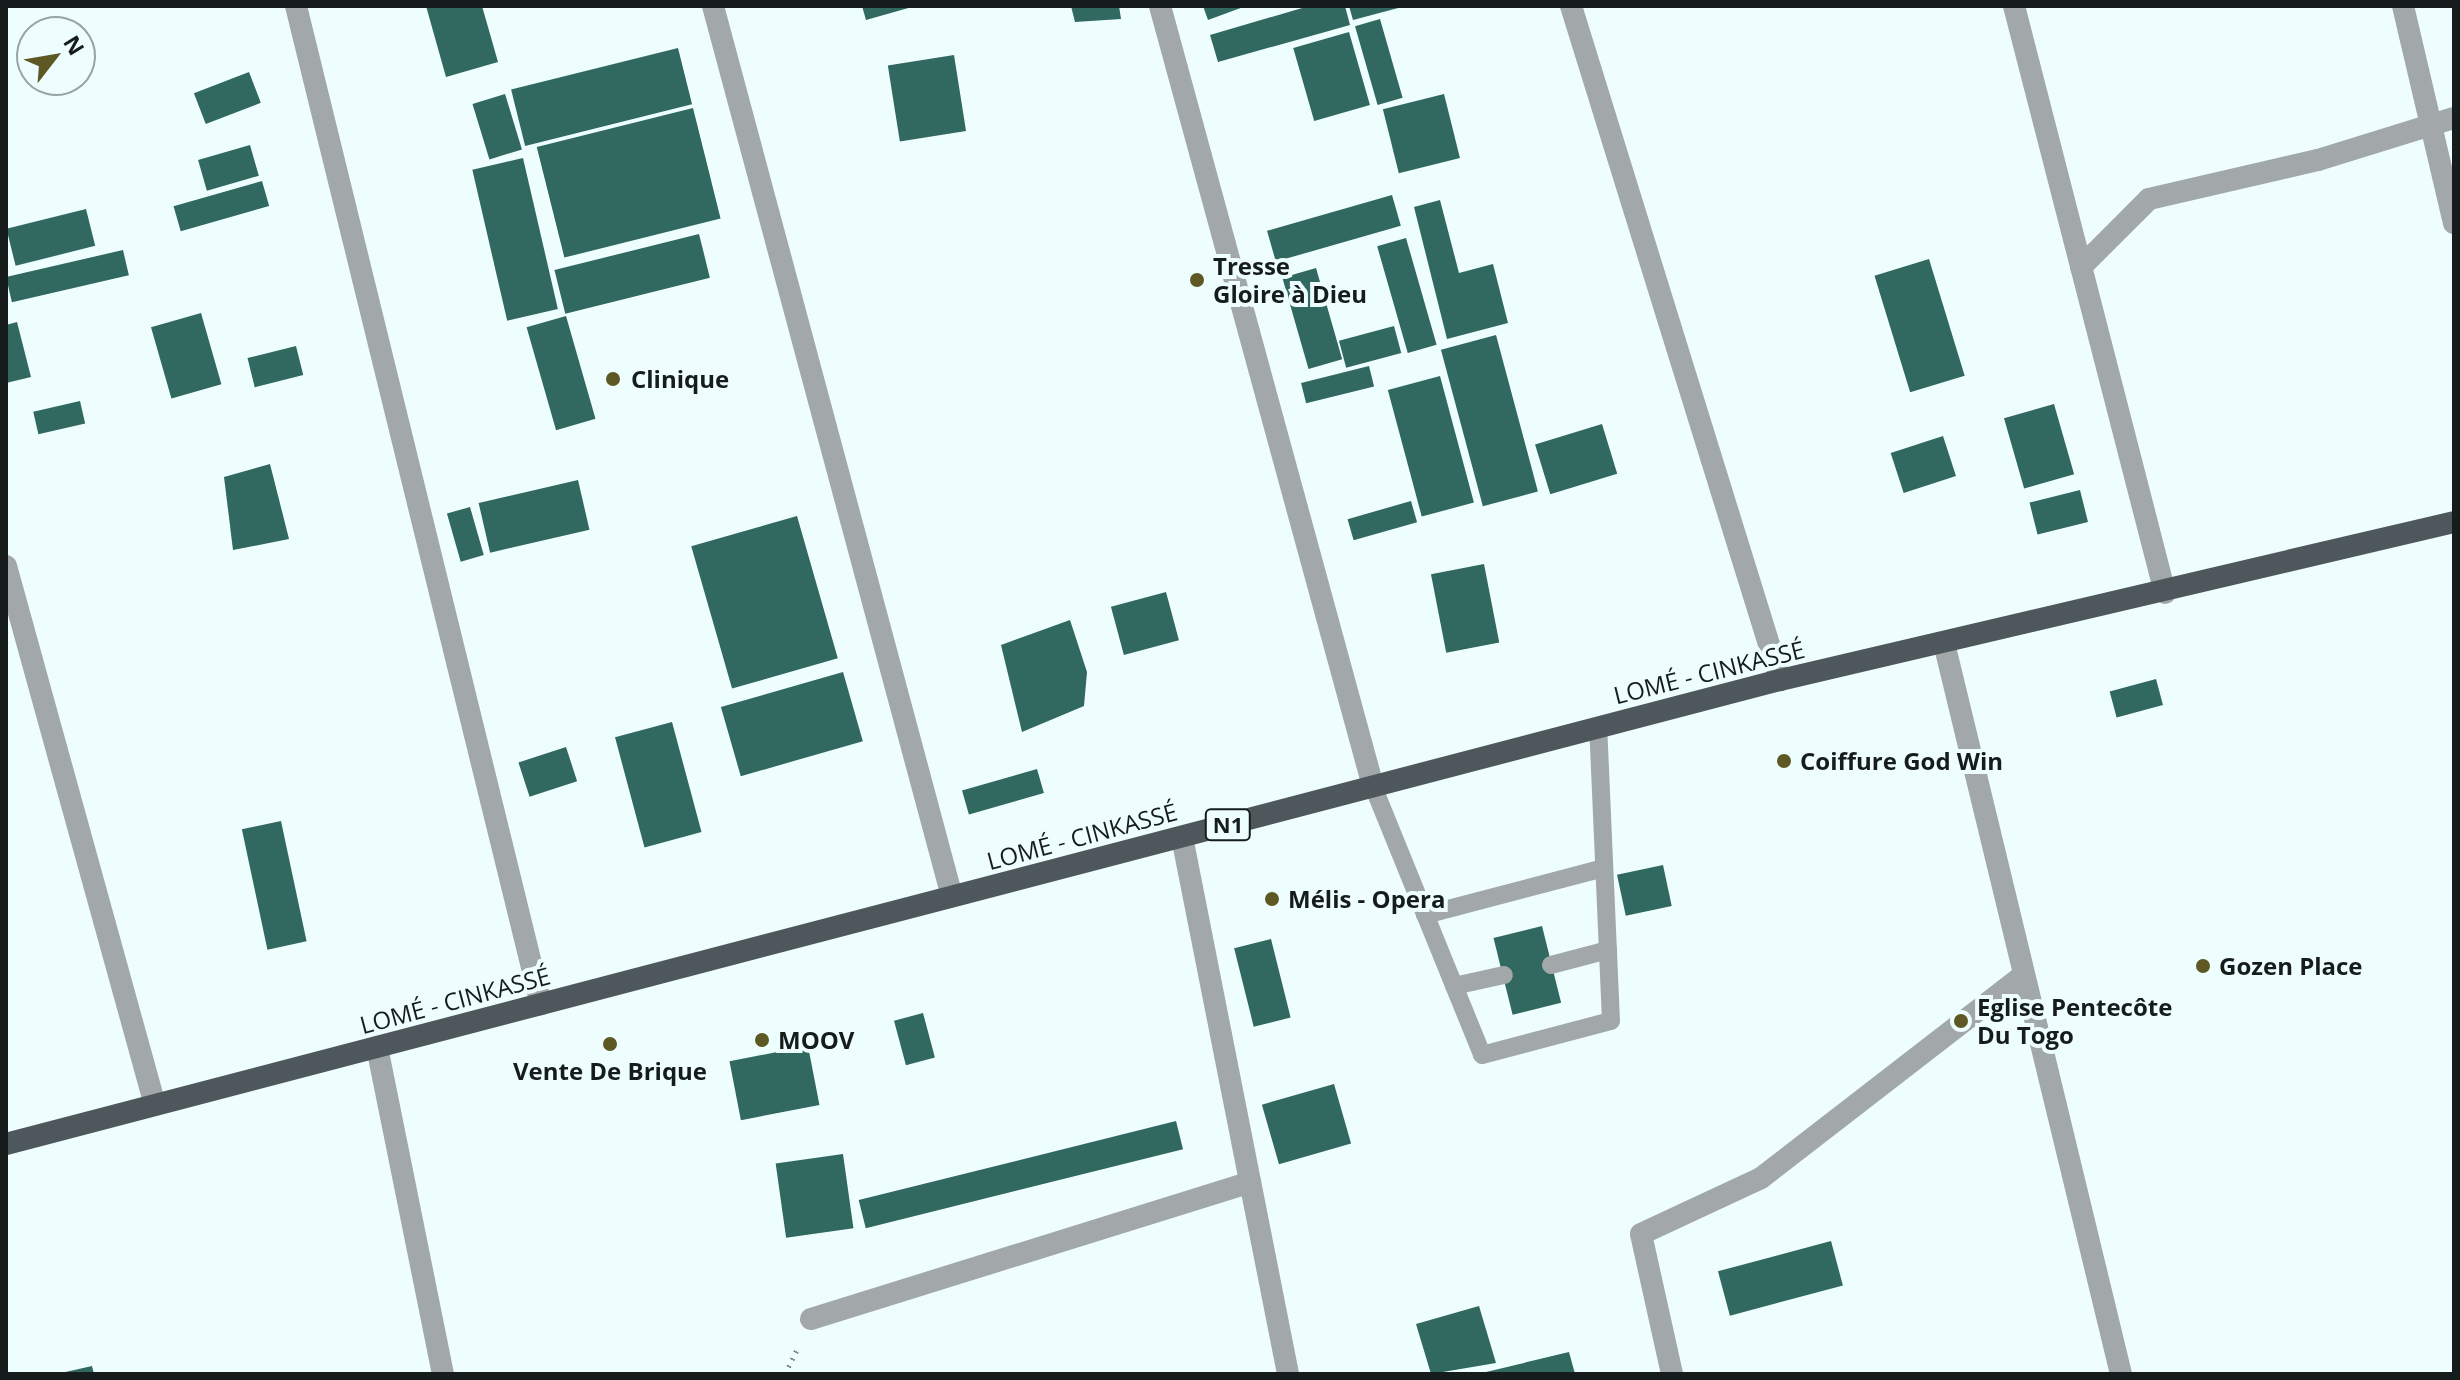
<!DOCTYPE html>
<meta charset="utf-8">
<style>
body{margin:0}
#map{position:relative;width:2460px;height:1380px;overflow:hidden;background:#eefefe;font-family:"Open Sans",sans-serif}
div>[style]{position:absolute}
.building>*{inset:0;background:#31685f;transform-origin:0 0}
.path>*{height:5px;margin-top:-2.5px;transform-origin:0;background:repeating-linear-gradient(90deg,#828d8d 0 2px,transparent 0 8px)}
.service>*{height:18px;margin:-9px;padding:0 9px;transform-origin:9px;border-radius:9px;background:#a2a8aa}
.minor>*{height:22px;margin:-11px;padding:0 11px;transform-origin:11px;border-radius:11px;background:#a2a8aa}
.trunk>*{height:22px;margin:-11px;padding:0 11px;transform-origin:11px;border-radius:11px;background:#4e585c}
.dots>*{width:22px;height:22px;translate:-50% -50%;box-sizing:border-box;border:4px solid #eefefe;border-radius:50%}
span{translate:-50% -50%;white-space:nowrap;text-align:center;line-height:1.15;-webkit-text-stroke:8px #eefefe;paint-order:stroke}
.shield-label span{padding:2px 6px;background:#eefefe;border:2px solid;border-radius:6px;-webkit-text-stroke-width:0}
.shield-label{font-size:22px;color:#161c1c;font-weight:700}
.poi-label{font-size:24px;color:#161c1c;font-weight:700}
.left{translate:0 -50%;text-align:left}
.street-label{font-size:24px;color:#161c1c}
.frame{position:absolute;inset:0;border:8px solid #161c1c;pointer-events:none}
.north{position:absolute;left:16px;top:16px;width:80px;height:80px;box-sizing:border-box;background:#eefefe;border:2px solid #98a4a4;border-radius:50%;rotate:59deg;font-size:22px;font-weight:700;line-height:32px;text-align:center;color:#161c1c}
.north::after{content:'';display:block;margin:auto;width:28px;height:36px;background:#5d5824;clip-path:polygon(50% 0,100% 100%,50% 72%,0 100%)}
</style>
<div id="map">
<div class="building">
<i style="clip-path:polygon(426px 6px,482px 6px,498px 62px,446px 77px)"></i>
<i style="clip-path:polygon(862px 6px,912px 6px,912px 7px,866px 20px)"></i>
<i style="clip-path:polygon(1071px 6px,1119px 6px,1121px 19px,1075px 22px)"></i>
<i style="clip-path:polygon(1203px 6px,1246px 6px,1208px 20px)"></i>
<i style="clip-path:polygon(1309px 6px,1345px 6px,1350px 25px,1218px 62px,1210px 35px)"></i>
<i style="clip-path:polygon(1349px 6px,1401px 6px,1402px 7px,1353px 20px)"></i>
<i style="left:1380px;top:19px;width:82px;height:26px;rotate:74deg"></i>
<i style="left:1349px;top:32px;width:76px;height:58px;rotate:74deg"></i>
<i style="left:678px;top:48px;width:58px;height:172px;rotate:76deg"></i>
<i style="left:954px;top:55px;width:77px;height:67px;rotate:81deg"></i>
<i style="left:249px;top:72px;width:33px;height:59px;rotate:69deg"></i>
<i style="left:505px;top:94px;width:58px;height:34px;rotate:73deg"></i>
<i style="left:1444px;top:94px;width:66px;height:63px;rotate:76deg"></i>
<i style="left:693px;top:108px;width:114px;height:161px;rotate:76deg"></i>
<i style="left:250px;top:145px;width:32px;height:54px;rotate:74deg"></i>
<i style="left:523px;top:158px;width:155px;height:52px;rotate:77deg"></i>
<i style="left:262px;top:181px;width:26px;height:92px;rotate:74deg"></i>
<i style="left:1392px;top:195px;width:32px;height:130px;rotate:74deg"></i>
<i style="clip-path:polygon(1440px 200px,1459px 273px,1493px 264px,1508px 323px,1447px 339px,1414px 207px)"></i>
<i style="left:86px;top:209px;width:38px;height:82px;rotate:76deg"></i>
<i style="left:699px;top:234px;width:45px;height:149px;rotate:76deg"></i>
<i style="left:1406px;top:238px;width:111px;height:30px;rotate:74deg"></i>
<i style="left:123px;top:250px;width:26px;height:120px;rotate:77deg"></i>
<i style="left:1929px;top:259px;width:122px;height:57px;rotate:73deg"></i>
<i style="left:1316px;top:268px;width:95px;height:35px;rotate:74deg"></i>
<i style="left:201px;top:313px;width:74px;height:52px;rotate:74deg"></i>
<i style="left:566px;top:316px;width:107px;height:41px;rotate:74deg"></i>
<i style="clip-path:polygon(17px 322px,31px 377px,6px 383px,6px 325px)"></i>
<i style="left:1394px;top:326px;width:28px;height:57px;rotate:75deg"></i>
<i style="left:1496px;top:335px;width:162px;height:57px;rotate:75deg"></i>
<i style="left:296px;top:346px;width:30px;height:50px;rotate:76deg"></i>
<i style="left:1369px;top:366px;width:21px;height:70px;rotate:76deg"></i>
<i style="left:1440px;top:376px;width:131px;height:54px;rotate:75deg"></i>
<i style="left:80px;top:401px;width:23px;height:48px;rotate:77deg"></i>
<i style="left:2054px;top:404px;width:73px;height:52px;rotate:74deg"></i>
<i style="left:1602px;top:424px;width:52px;height:70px;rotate:73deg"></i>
<i style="left:1943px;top:436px;width:42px;height:55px;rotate:72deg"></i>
<i style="clip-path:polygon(270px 464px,289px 539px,233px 550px,224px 477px)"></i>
<i style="left:578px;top:480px;width:51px;height:102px;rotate:77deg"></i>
<i style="left:2080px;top:490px;width:33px;height:52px;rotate:76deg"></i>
<i style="left:1411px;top:501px;width:22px;height:66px;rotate:74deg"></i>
<i style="left:470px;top:507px;width:50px;height:24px;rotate:74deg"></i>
<i style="left:797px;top:516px;width:148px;height:110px;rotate:74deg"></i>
<i style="left:1484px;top:564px;width:80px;height:54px;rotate:79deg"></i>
<i style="left:1166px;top:592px;width:50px;height:57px;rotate:75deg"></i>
<i style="clip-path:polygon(1070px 620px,1087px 672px,1084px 706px,1022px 732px,1001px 645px)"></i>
<i style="left:843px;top:672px;width:72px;height:127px;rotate:74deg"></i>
<i style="left:2156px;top:679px;width:27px;height:48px;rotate:75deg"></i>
<i style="left:672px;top:722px;width:114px;height:59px;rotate:75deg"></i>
<i style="left:566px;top:747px;width:36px;height:50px;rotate:72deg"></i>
<i style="left:1037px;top:769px;width:25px;height:78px;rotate:74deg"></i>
<i style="left:281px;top:821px;width:123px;height:40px;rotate:78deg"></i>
<i style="left:1663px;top:865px;width:42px;height:47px;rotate:78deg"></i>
<i style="left:1542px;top:926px;width:79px;height:50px;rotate:76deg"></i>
<i style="left:1271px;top:939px;width:81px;height:38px;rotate:76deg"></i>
<i style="left:923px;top:1013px;width:46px;height:30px;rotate:75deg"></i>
<i style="left:808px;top:1046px;width:60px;height:80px;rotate:79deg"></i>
<i style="left:1334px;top:1084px;width:62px;height:75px;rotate:74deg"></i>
<i style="left:1176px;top:1121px;width:29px;height:327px;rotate:76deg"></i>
<i style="left:843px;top:1154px;width:75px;height:68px;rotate:82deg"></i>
<i style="left:1831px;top:1241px;width:46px;height:117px;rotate:75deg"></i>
<i style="clip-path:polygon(1479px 1306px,1496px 1363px,1431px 1374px,1416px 1324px)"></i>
<i style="clip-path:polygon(1569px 1352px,1575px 1374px,1482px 1374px,1482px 1373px)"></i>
<i style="clip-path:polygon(92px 1366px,94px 1374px,61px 1374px,61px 1373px)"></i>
</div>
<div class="path">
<i style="left:785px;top:1374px;width:28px;rotate:-64deg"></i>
</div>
<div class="service">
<i style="left:1373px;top:786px;width:290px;rotate:67.9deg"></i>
<i style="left:1482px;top:1055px;width:133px;rotate:-14.8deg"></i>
<i style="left:1611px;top:1021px;width:294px;rotate:-92.5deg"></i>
<i style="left:1425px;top:915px;width:185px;rotate:-14.7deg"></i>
<i style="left:1551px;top:965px;width:59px;rotate:-14.7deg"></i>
<i style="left:1454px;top:986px;width:51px;rotate:-12.4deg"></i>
</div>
<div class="minor">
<i style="left:296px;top:6px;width:1028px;rotate:76.21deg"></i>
<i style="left:713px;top:6px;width:922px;rotate:74.98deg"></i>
<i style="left:1160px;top:6px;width:809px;rotate:74.73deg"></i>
<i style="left:1571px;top:6px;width:706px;rotate:72.77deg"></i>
<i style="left:2014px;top:6px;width:606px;rotate:75.57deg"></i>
<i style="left:2403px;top:6px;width:223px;rotate:76.8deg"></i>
<i style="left:2081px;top:267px;width:96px;rotate:-45deg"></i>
<i style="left:2149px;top:199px;width:173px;rotate:-13deg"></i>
<i style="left:2318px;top:160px;width:142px;rotate:-17.2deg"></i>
<i style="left:6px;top:566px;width:559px;rotate:74.55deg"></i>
<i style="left:1944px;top:643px;width:752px;rotate:76.39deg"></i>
<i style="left:1182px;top:837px;width:547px;rotate:78.83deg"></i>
<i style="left:377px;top:1047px;width:334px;rotate:78.6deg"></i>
<i style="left:811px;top:1319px;width:460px;rotate:-17.3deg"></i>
<i style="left:1672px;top:1374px;width:143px;rotate:-102.5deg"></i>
<i style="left:1641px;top:1234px;width:132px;rotate:-25deg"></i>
<i style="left:1761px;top:1178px;width:332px;rotate:-37.7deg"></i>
</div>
<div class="trunk">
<i style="left:6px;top:1144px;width:1834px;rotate:-14.66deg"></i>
<i style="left:1780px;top:680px;width:692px;rotate:-13.19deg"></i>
</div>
<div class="dots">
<i style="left:1197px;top:280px;background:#5d5824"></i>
<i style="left:613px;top:379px;background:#5d5824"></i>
<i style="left:1784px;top:761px;background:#5d5824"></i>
<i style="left:1272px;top:899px;background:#5d5824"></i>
<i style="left:2203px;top:966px;background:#5d5824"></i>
<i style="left:1961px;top:1021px;background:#5d5824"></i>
<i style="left:762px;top:1040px;background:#5d5824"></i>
<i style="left:610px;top:1044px;background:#5d5824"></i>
</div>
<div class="shield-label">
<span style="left:1228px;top:825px">N1</span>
</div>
<div class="poi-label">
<span class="left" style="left:1213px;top:280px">Tresse<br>Gloire à Dieu</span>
<span class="left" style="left:631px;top:379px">Clinique</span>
<span class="left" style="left:1800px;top:761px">Coiffure God Win</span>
<span class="left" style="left:1288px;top:899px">Mélis - Opera</span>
<span class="left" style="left:2219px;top:966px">Gozen Place</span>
<span class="left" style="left:1977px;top:1021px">Eglise Pentecôte<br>Du Togo</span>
<span class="left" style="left:778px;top:1040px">MOOV</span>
<span style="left:610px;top:1071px">Vente De Brique</span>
</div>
<div class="street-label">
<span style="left:1709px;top:672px;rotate:-14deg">LOMÉ - CINKASSÉ</span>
<span style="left:1082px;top:836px;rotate:-15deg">LOMÉ - CINKASSÉ</span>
<span style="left:455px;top:1000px;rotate:-15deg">LOMÉ - CINKASSÉ</span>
</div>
<div class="frame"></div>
<div class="north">N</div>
</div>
